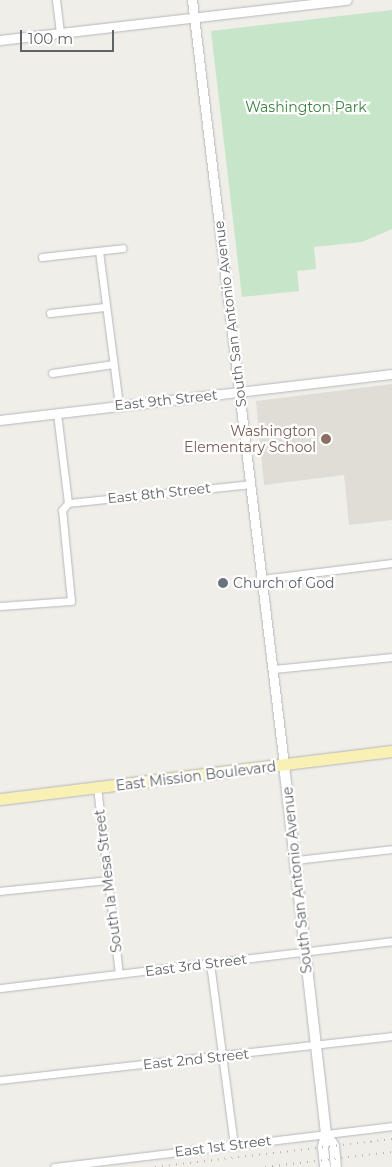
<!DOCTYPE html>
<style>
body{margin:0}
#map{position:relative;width:392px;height:1167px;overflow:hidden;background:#f0eee8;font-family:Montserrat,sans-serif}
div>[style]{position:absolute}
.education>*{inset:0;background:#dfddd6}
.green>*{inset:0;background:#c7e5c8}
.roads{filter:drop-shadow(0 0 1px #b5b7bb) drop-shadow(0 0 1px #b5b7bb)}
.minor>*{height:7px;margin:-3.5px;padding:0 3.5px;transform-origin:3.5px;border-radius:3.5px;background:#fff}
.tertiary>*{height:9px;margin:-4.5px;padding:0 4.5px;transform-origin:4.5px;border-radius:4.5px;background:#fff}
.secondary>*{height:10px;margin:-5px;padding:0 5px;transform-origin:5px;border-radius:5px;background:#fff}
.primary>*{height:11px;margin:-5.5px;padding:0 5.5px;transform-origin:5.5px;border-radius:5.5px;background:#f9f0b4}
.rail>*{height:2px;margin-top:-1px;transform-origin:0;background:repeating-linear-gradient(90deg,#b5b6b6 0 1px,transparent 0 7px)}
.dots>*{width:14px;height:14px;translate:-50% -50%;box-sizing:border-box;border:2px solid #fff;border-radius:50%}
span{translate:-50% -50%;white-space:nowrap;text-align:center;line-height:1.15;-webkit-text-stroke:4.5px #fff;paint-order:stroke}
.park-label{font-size:14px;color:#3c8042}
.street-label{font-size:14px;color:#5f6266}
.education-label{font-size:14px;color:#785e54}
.right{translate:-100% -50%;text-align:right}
.worship-label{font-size:14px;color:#5b616d}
.left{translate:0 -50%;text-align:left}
.scale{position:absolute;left:20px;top:30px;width:94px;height:22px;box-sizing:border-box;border:2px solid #5f6266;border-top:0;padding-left:6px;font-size:15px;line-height:18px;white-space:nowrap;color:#5f6266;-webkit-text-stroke:4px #fff;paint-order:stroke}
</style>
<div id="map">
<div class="education">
<i style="clip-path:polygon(392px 384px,392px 520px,349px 525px,344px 475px,264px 485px,256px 401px)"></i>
</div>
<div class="green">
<i style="clip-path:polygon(392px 10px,392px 229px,362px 242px,314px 247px,316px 269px,297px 271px,299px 291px,242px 297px,211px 31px)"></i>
</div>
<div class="roads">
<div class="minor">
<i style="left:56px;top:0;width:33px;rotate:83deg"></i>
<i style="left:99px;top:251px;width:154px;rotate:82.6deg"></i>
<i style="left:42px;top:257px;width:81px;rotate:-6.3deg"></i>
<i style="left:50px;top:313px;width:55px;rotate:-6.2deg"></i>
<i style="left:52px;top:373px;width:62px;rotate:-8.4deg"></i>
<i style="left:68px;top:503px;width:184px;rotate:-5.9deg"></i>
<i style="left:262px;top:579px;width:131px;rotate:-7deg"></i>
<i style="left:0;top:606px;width:71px;rotate:-4deg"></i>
<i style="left:71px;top:601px;width:91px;rotate:-95.6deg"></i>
<i style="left:62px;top:510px;width:9px;rotate:-49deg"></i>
<i style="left:68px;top:503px;width:91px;rotate:-97deg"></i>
<i style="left:274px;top:669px;width:119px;rotate:-5.8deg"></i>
<i style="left:97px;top:787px;width:188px;rotate:83.3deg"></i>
<i style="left:296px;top:860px;width:97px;rotate:-6.5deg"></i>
<i style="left:0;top:891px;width:109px;rotate:-5.8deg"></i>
<i style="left:210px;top:963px;width:184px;rotate:82.5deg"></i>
<i style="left:0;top:988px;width:395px;rotate:-6.8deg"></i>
<i style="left:0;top:1080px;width:394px;rotate:-6.4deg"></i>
<i style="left:54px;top:1167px;width:340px;rotate:-6.9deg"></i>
</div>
<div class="tertiary">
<i style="left:192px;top:0;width:771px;rotate:83.14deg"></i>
<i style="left:0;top:40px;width:349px;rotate:-6.6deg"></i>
<i style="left:0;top:420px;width:395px;rotate:-6.7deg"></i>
</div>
<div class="secondary">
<i style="left:284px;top:765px;width:371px;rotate:83.5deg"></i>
<i style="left:326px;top:1134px;width:13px;rotate:103deg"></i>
<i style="left:323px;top:1147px;width:20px;rotate:84deg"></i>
<i style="left:326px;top:1134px;width:14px;rotate:56deg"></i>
<i style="left:334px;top:1146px;width:21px;rotate:85deg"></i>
</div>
<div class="primary">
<i style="left:0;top:799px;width:395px;rotate:-7deg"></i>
</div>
</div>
<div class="rail">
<i style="left:155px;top:1167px;width:239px;rotate:-6.7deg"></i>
<i style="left:265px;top:1167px;width:128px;rotate:-6.7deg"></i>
</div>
<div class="dots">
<i style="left:326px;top:439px;background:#8d6e63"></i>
<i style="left:223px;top:583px;background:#6b7280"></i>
</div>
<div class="park-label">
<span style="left:306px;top:107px">Washington Park</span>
</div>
<div class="street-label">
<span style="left:230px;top:314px;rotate:-97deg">South San Antonio Avenue</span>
<span style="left:166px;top:400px;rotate:-6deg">East 9th Street</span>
<span style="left:159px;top:493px;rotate:-6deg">East 8th Street</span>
<span style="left:196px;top:776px;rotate:-7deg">East Mission Boulevard</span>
<span style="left:297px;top:880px;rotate:-96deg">South San Antonio Avenue</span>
<span style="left:108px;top:881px;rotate:-97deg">South la Mesa Street</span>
<span style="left:196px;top:965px;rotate:-7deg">East 3rd Street</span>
<span style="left:196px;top:1059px;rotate:-6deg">East 2nd Street</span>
<span style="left:223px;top:1146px;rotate:-7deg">East 1st Street</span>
</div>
<div class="education-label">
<span class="right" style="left:316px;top:439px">Washington<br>Elementary School</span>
</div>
<div class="worship-label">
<span class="left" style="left:233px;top:583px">Church of God</span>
</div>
<div class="scale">100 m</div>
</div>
